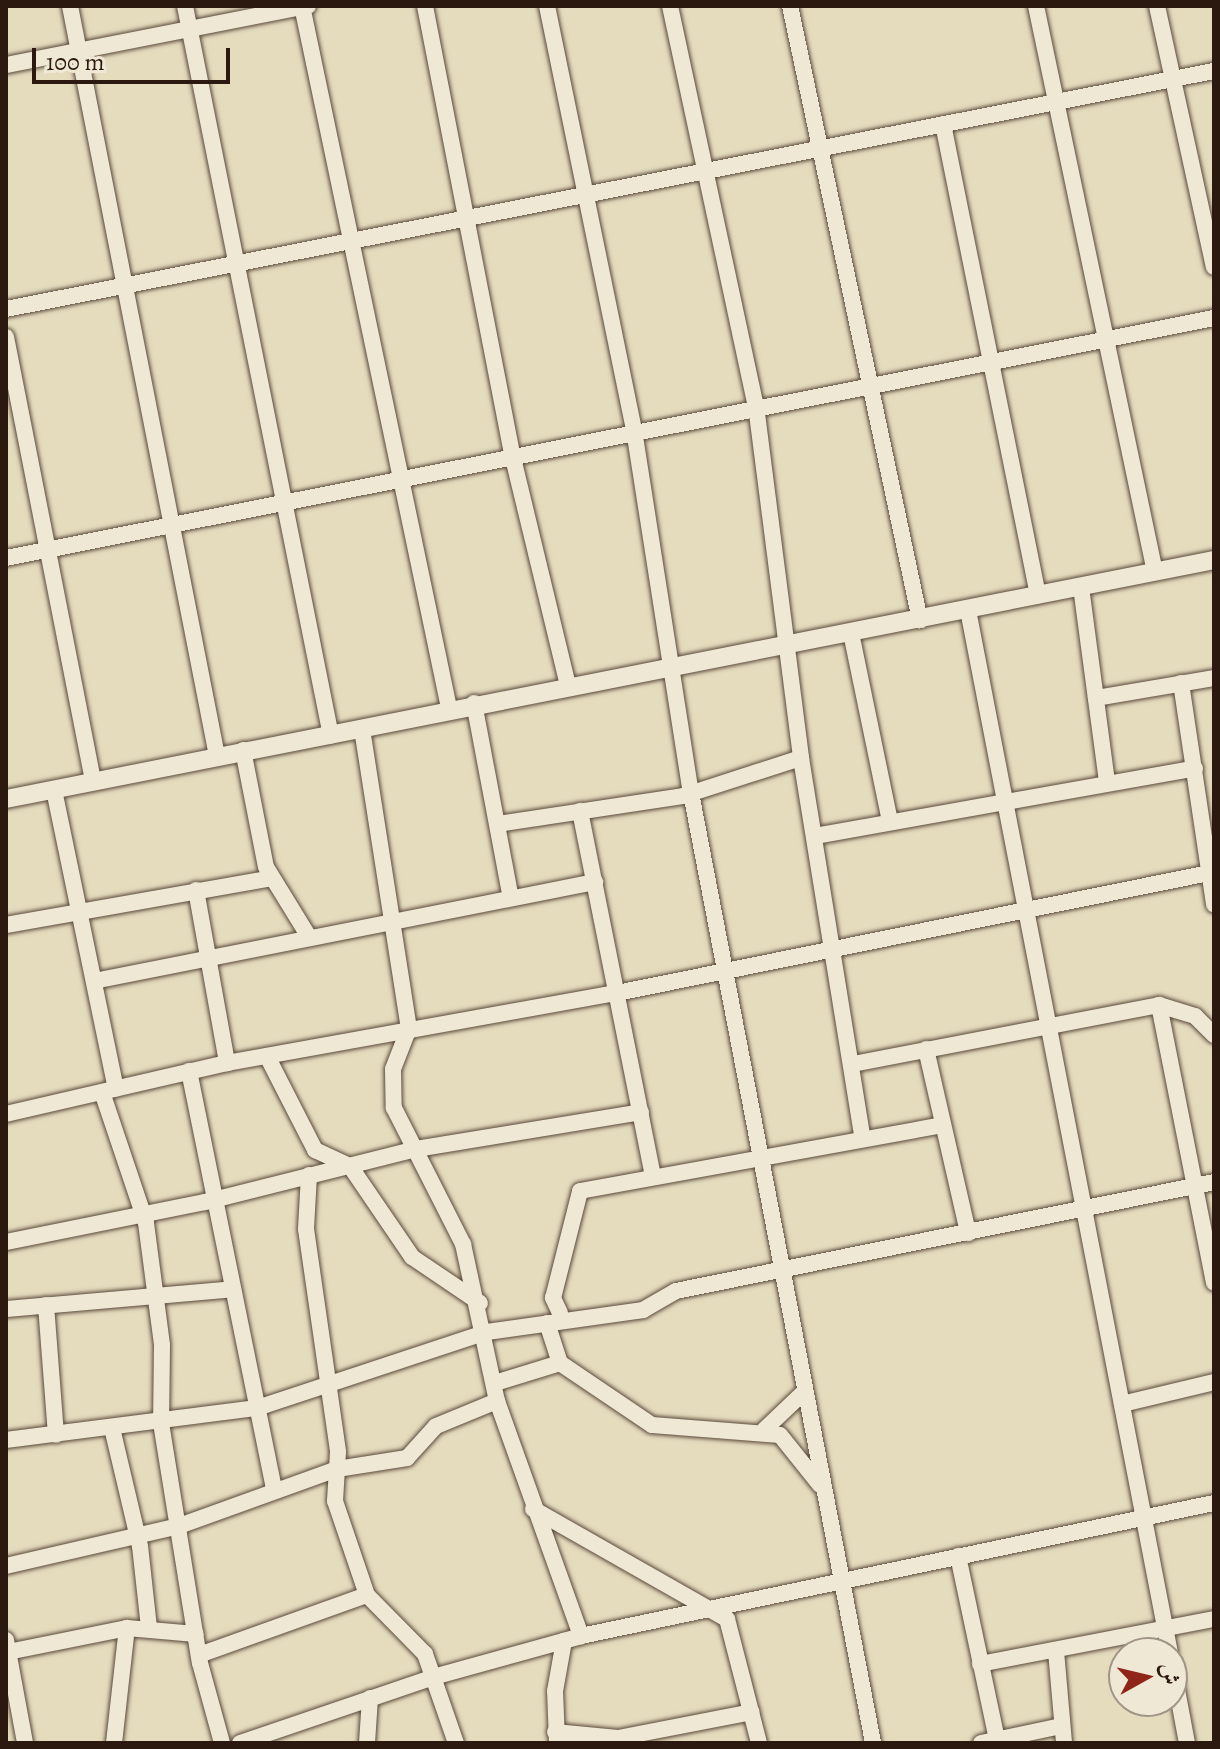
<!DOCTYPE html>
<meta charset="utf-8">
<style>
body{margin:0}
#map{position:relative;width:1220px;height:1749px;overflow:hidden;background:#e5dcbe;font-family:Alegreya,Amiri,serif}
div>[style]{position:absolute}
.roads{filter:drop-shadow(0 0 2px #5a493b) drop-shadow(0 0 2px #5a493b)}
.minor>*{height:16px;margin:-8px;padding:0 8px;transform-origin:8px;border-radius:8px;background:#eee8d5}
.tertiary>*{height:18px;margin:-9px;padding:0 9px;transform-origin:9px;border-radius:9px;background:#eee8d5}
span{translate:-50% -50%;white-space:nowrap;text-align:center;line-height:1.15;-webkit-text-stroke:6px #eee8d5;paint-order:stroke}
.frame{position:absolute;inset:0;border:8px solid #2b180f;pointer-events:none}
.north{position:absolute;left:1108px;top:1637px;width:80px;height:80px;box-sizing:border-box;background:#eee8d5;border:2px solid #a09586;border-radius:50%;rotate:82deg;font-size:22px;font-weight:700;line-height:32px;text-align:center;color:#2b180f}
.north::after{content:'';display:block;margin:auto;width:28px;height:36px;background:#8f2418;clip-path:polygon(50% 0,100% 100%,50% 72%,0 100%)}
.scale{position:absolute;left:32px;top:48px;width:198px;height:36px;box-sizing:border-box;border:4px solid #2b180f;border-top:0;padding-left:10px;font-size:24px;line-height:28px;white-space:nowrap;color:#2b180f;-webkit-text-stroke:6px #eee8d5;paint-order:stroke}
</style>
<div id="map">
<div class="roads">
<div class="minor">
<i style="left:70px;top:6px;width:764px;rotate:78.91deg"></i>
<i style="left:185px;top:6px;width:744px;rotate:78.69deg"></i>
<i style="left:302px;top:6px;width:717px;rotate:78.17deg"></i>
<i style="left:425px;top:6px;width:456px;rotate:79deg"></i>
<i style="left:512px;top:454px;width:238px;rotate:76.4deg"></i>
<i style="left:547px;top:6px;width:433px;rotate:78.4deg"></i>
<i style="left:634px;top:430px;width:367px;rotate:81.1deg"></i>
<i style="left:691px;top:793px;width:967px;rotate:79.15deg"></i>
<i style="left:670px;top:6px;width:409px;rotate:77.9deg"></i>
<i style="left:756px;top:406px;width:355px;rotate:82.7deg"></i>
<i style="left:801px;top:758px;width:386px;rotate:80.8deg"></i>
<i style="left:790px;top:6px;width:628px;rotate:78.05deg"></i>
<i style="left:1036px;top:6px;width:578px;rotate:78.13deg"></i>
<i style="left:1157px;top:6px;width:267px;rotate:77.7deg"></i>
<i style="left:6px;top:65px;width:308px;rotate:-11.1deg"></i>
<i style="left:943px;top:124px;width:481px;rotate:78.6deg"></i>
<i style="left:6px;top:309px;width:1231px;rotate:-11.15deg"></i>
<i style="left:6px;top:337px;width:453px;rotate:78.9deg"></i>
<i style="left:6px;top:558px;width:1232px;rotate:-11.24deg"></i>
<i style="left:1081px;top:587px;width:196px;rotate:82.4deg"></i>
<i style="left:968px;top:610px;width:1062px;rotate:79.04deg"></i>
<i style="left:851px;top:633px;width:192px;rotate:78.3deg"></i>
<i style="left:1181px;top:683px;width:224px;rotate:81.5deg"></i>
<i style="left:1096px;top:698px;width:120px;rotate:-9.6deg"></i>
<i style="left:474px;top:703px;width:198px;rotate:79.3deg"></i>
<i style="left:362px;top:729px;width:303px;rotate:81.1deg"></i>
<i style="left:409px;top:1028px;width:44px;rotate:111.3deg"></i>
<i style="left:393px;top:1069px;width:39px;rotate:89deg"></i>
<i style="left:394px;top:1108px;width:153px;rotate:63.1deg"></i>
<i style="left:463px;top:1244px;width:161px;rotate:77.8deg"></i>
<i style="left:497px;top:1401px;width:250px;rotate:70.3deg"></i>
<i style="left:243px;top:750px;width:119px;rotate:78.9deg"></i>
<i style="left:266px;top:867px;width:82px;rotate:58.4deg"></i>
<i style="left:54px;top:790px;width:305px;rotate:78.3deg"></i>
<i style="left:580px;top:811px;width:373px;rotate:78.7deg"></i>
<i style="left:498px;top:824px;width:187px;rotate:-8.6deg"></i>
<i style="left:683px;top:796px;width:124px;rotate:-17.9deg"></i>
<i style="left:815px;top:836px;width:386px;rotate:-10.1deg"></i>
<i style="left:196px;top:890px;width:176px;rotate:79.8deg"></i>
<i style="left:6px;top:925px;width:270px;rotate:-10deg"></i>
<i style="left:94px;top:981px;width:511px;rotate:-11.18deg"></i>
<i style="left:1159px;top:1005px;width:283px;rotate:78.8deg"></i>
<i style="left:926px;top:1049px;width:189px;rotate:77.1deg"></i>
<i style="left:267px;top:1056px;width:106px;rotate:62.9deg"></i>
<i style="left:315px;top:1150px;width:38px;rotate:25deg"></i>
<i style="left:350px;top:1166px;width:110px;rotate:55.7deg"></i>
<i style="left:412px;top:1257px;width:82px;rotate:34.1deg"></i>
<i style="left:853px;top:1064px;width:312px;rotate:-10.9deg"></i>
<i style="left:1159px;top:1005px;width:38px;rotate:17deg"></i>
<i style="left:1195px;top:1016px;width:27px;rotate:45deg"></i>
<i style="left:189px;top:1071px;width:428px;rotate:78.5deg"></i>
<i style="left:102px;top:1092px;width:138px;rotate:71.4deg"></i>
<i style="left:146px;top:1223px;width:123px;rotate:82.5deg"></i>
<i style="left:162px;top:1345px;width:78px;rotate:90.7deg"></i>
<i style="left:161px;top:1423px;width:243px;rotate:80.8deg"></i>
<i style="left:200px;top:1663px;width:83px;rotate:74.6deg"></i>
<i style="left:6px;top:1114px;width:227px;rotate:-13deg"></i>
<i style="left:227px;top:1063px;width:396px;rotate:-10.2deg"></i>
<i style="left:617px;top:993px;width:609px;rotate:-11.46deg"></i>
<i style="left:309px;top:1175px;width:54px;rotate:93.2deg"></i>
<i style="left:306px;top:1229px;width:225px;rotate:81.8deg"></i>
<i style="left:338px;top:1452px;width:49px;rotate:93.5deg"></i>
<i style="left:335px;top:1501px;width:99px;rotate:71.2deg"></i>
<i style="left:367px;top:1595px;width:83px;rotate:45.5deg"></i>
<i style="left:425px;top:1654px;width:94px;rotate:70.8deg"></i>
<i style="left:6px;top:1242px;width:203px;rotate:-11.4deg"></i>
<i style="left:205px;top:1202px;width:218px;rotate:-14.1deg"></i>
<i style="left:416px;top:1149px;width:228px;rotate:-9.3deg"></i>
<i style="left:46px;top:1305px;width:130px;rotate:85.6deg"></i>
<i style="left:6px;top:1309px;width:228px;rotate:-5deg"></i>
<i style="left:560px;top:1313px;width:17px;rotate:-115deg"></i>
<i style="left:553px;top:1298px;width:110px;rotate:-75.8deg"></i>
<i style="left:580px;top:1191px;width:368px;rotate:-10.3deg"></i>
<i style="left:547px;top:1323px;width:42px;rotate:72deg"></i>
<i style="left:560px;top:1363px;width:111px;rotate:34deg"></i>
<i style="left:652px;top:1425px;width:128px;rotate:4.5deg"></i>
<i style="left:780px;top:1435px;width:64px;rotate:51.3deg"></i>
<i style="left:495px;top:1383px;width:68px;rotate:-17.1deg"></i>
<i style="left:1122px;top:1404px;width:95px;rotate:-13.4deg"></i>
<i style="left:112px;top:1428px;width:121px;rotate:76.7deg"></i>
<i style="left:140px;top:1546px;width:82px;rotate:83.7deg"></i>
<i style="left:764px;top:1430px;width:57px;rotate:-43.6deg"></i>
<i style="left:6px;top:1440px;width:253px;rotate:-7.3deg"></i>
<i style="left:257px;top:1408px;width:242px;rotate:-18.3deg"></i>
<i style="left:487px;top:1332px;width:158px;rotate:-8deg"></i>
<i style="left:643px;top:1310px;width:38px;rotate:-30deg"></i>
<i style="left:676px;top:1291px;width:549px;rotate:-11.45deg"></i>
<i style="left:533px;top:1509px;width:223px;rotate:29.6deg"></i>
<i style="left:727px;top:1619px;width:128px;rotate:75.5deg"></i>
<i style="left:958px;top:1556px;width:188px;rotate:78deg"></i>
<i style="left:6px;top:1566px;width:178px;rotate:-13deg"></i>
<i style="left:179px;top:1526px;width:168px;rotate:-19.8deg"></i>
<i style="left:337px;top:1469px;width:71px;rotate:-8.9deg"></i>
<i style="left:407px;top:1458px;width:43px;rotate:-47.8deg"></i>
<i style="left:436px;top:1426px;width:66px;rotate:-22.3deg"></i>
<i style="left:6px;top:1640px;width:105px;rotate:79.5deg"></i>
<i style="left:1056px;top:1651px;width:92px;rotate:85deg"></i>
<i style="left:8px;top:1652px;width:121px;rotate:-11.4deg"></i>
<i style="left:127px;top:1628px;width:69px;rotate:5deg"></i>
<i style="left:199px;top:1655px;width:178px;rotate:-19.7deg"></i>
<i style="left:1172px;top:1663px;width:81px;rotate:79.4deg"></i>
<i style="left:980px;top:1664px;width:238px;rotate:-10.9deg"></i>
<i style="left:555px;top:1732px;width:63px;rotate:5.4deg"></i>
<i style="left:618px;top:1738px;width:136px;rotate:-11deg"></i>
<i style="left:557px;top:1742px;width:51px;rotate:-92.2deg"></i>
<i style="left:555px;top:1691px;width:51px;rotate:-79.8deg"></i>
<i style="left:114px;top:1743px;width:116px;rotate:-83.6deg"></i>
<i style="left:240px;top:1743px;width:208px;rotate:-18.8deg"></i>
<i style="left:437px;top:1676px;width:149px;rotate:-15.5deg"></i>
<i style="left:581px;top:1636px;width:647px;rotate:-11.87deg"></i>
<i style="left:367px;top:1743px;width:45px;rotate:-86.2deg"></i>
<i style="left:981px;top:1743px;width:82px;rotate:-12deg"></i>
</div>
<div class="tertiary">
<i style="left:6px;top:799px;width:1231px;rotate:-11.19deg"></i>
</div>
</div>
<div class="frame"></div>
<div class="north">ش</div>
<div class="scale">100 m</div>
</div>
